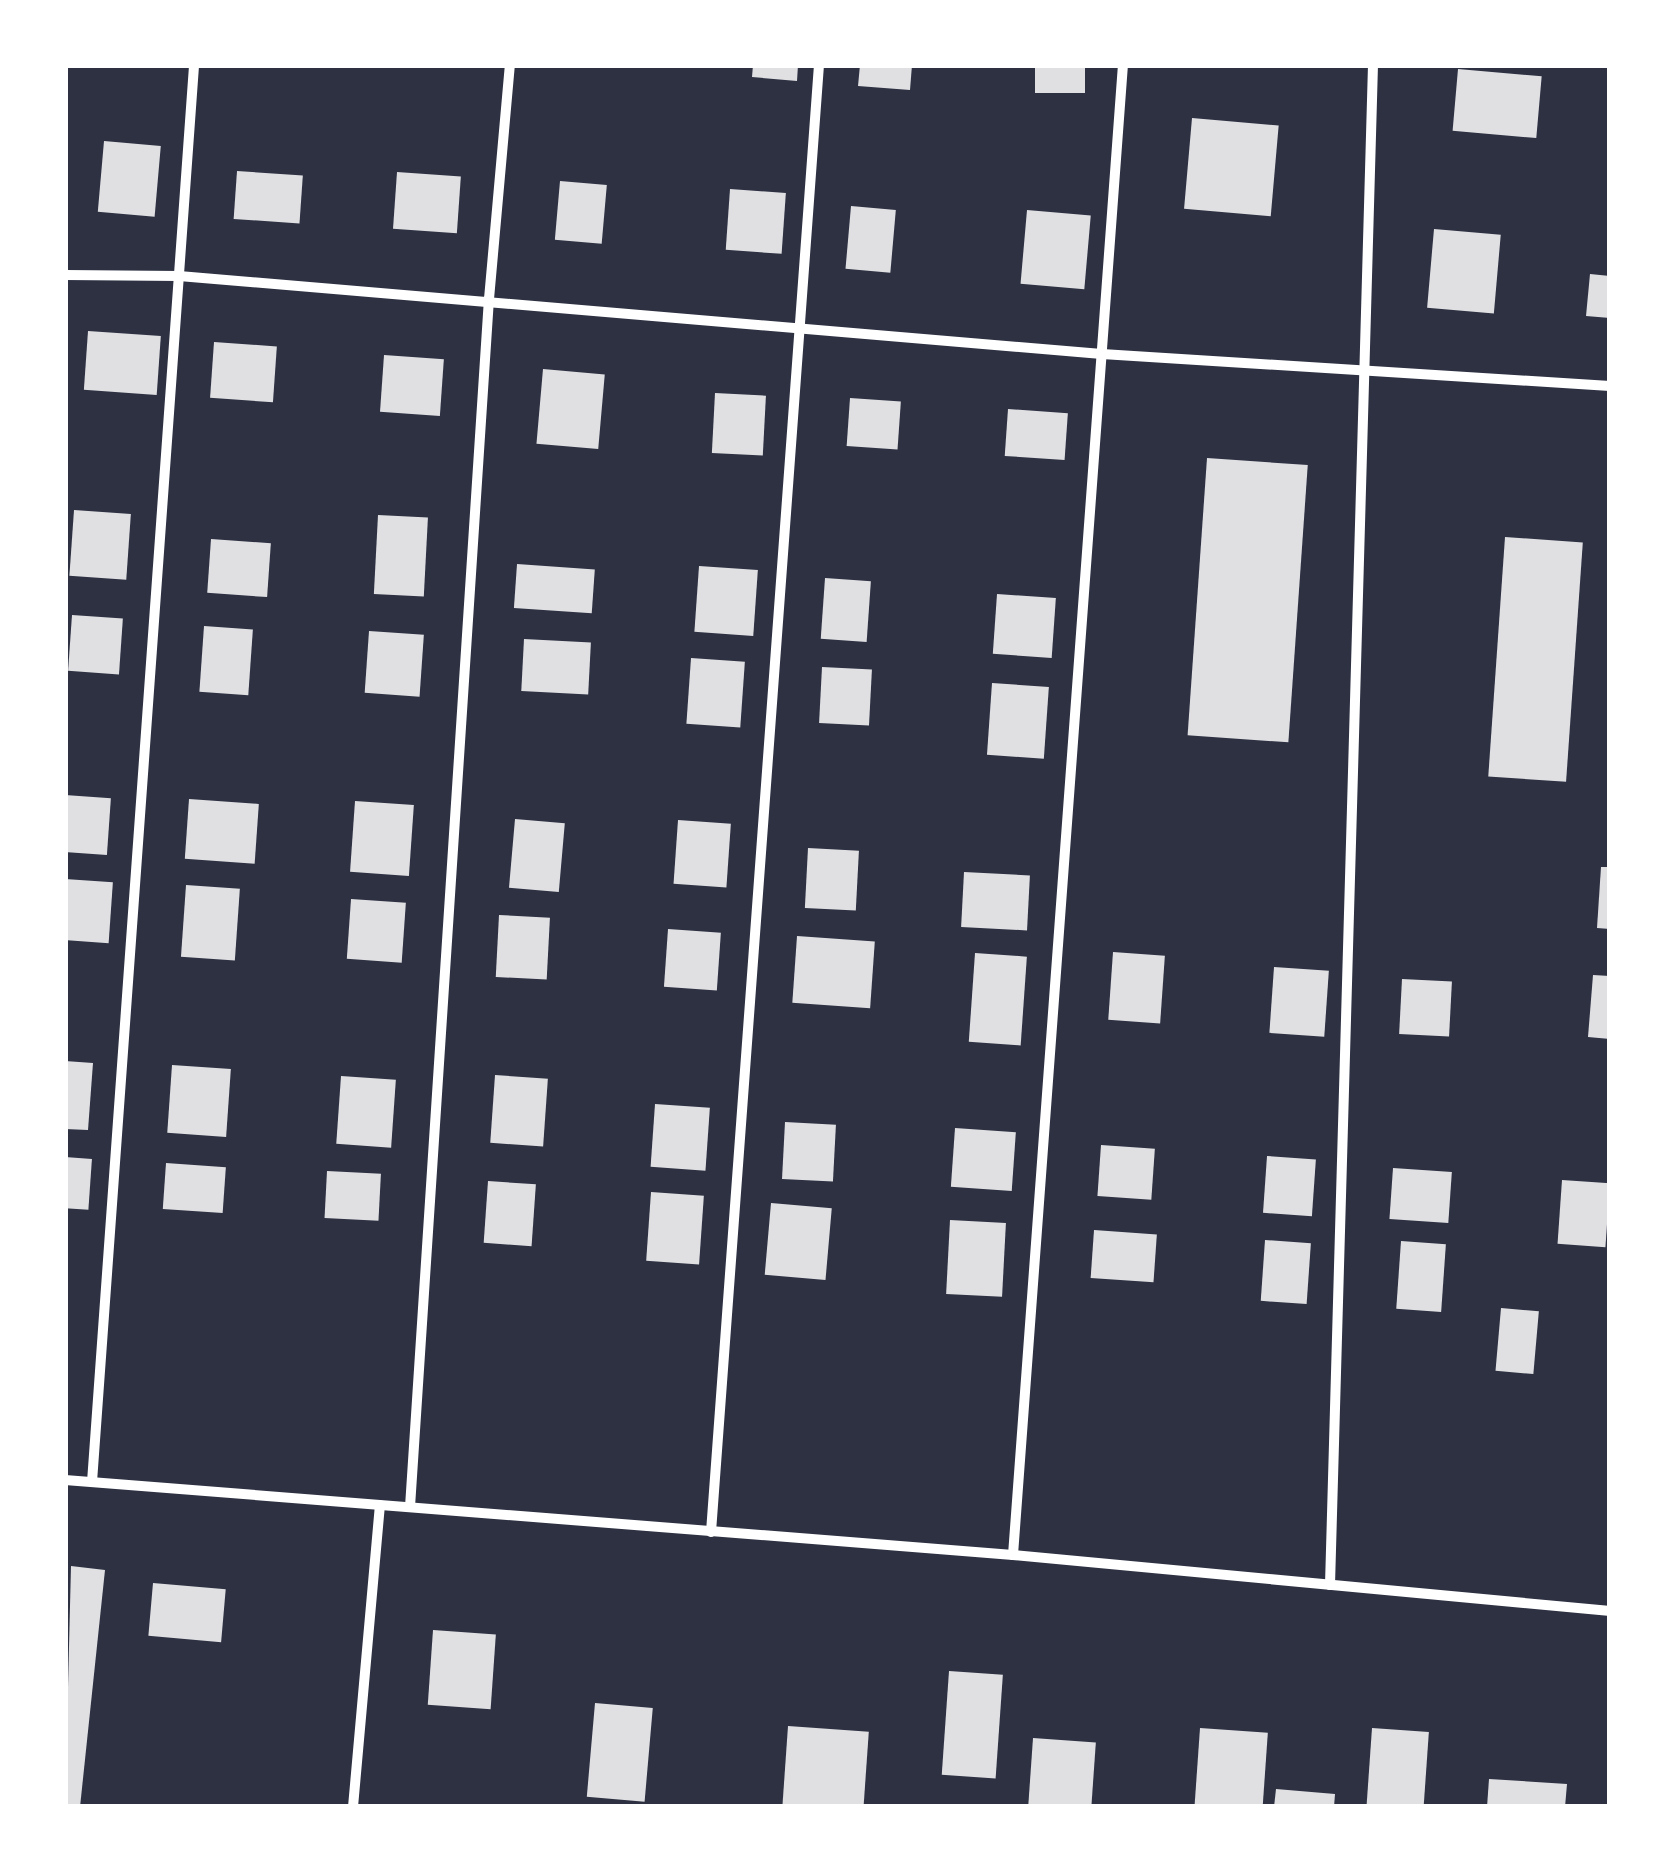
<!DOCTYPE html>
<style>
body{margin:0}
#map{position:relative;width:1675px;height:1872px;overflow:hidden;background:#2d3142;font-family:"Noto Sans",sans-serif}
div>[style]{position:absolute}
.building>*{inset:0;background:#e0e0e3;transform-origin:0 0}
.minor>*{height:10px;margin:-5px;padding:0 5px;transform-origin:5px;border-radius:5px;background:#fff}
span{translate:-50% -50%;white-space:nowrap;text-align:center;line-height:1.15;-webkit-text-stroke:8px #fff;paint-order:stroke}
.frame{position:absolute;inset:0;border:68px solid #fff;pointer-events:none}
</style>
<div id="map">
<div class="building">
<i style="clip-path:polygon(753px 65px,798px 65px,797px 81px,752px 77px)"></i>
<i style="clip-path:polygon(860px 65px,912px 65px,910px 90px,858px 86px)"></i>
<i style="left:1035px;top:65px;width:50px;height:28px"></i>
<i style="left:1458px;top:69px;width:84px;height:62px;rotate:5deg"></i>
<i style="left:1192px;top:118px;width:87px;height:91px;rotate:5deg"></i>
<i style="left:104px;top:141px;width:57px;height:71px;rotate:5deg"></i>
<i style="left:237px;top:171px;width:66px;height:48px;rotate:4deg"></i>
<i style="left:397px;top:172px;width:64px;height:57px;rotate:4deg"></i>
<i style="left:560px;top:181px;width:47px;height:59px;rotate:5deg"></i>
<i style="left:730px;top:189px;width:56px;height:61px;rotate:4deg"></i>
<i style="left:851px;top:206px;width:45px;height:63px;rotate:5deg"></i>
<i style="left:1027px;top:210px;width:64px;height:74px;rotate:5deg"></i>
<i style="left:1434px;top:229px;width:67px;height:79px;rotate:5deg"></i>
<i style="clip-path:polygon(1590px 274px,1610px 276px,1610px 318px,1586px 316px)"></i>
<i style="left:88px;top:331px;width:73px;height:59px;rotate:4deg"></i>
<i style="left:214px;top:342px;width:63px;height:56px;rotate:4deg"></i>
<i style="left:384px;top:355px;width:60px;height:57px;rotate:4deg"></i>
<i style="left:543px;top:369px;width:62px;height:75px;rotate:5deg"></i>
<i style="left:715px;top:393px;width:51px;height:60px;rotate:3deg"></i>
<i style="left:850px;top:398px;width:51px;height:48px;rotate:4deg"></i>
<i style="left:1008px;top:409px;width:60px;height:47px;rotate:4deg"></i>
<i style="left:1207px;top:458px;width:101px;height:278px;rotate:4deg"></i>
<i style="left:74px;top:510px;width:57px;height:66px;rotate:4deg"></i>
<i style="left:378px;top:515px;width:50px;height:79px;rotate:3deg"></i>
<i style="left:1505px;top:537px;width:78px;height:240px;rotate:4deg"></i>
<i style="left:211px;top:539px;width:60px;height:54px;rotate:4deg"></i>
<i style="left:517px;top:564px;width:78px;height:44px;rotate:4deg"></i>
<i style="left:699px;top:566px;width:59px;height:66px;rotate:4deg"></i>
<i style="left:825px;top:578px;width:46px;height:61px;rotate:4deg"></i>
<i style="left:997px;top:594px;width:59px;height:60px;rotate:4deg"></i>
<i style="left:72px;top:615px;width:51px;height:56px;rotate:4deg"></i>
<i style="left:204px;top:626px;width:49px;height:66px;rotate:4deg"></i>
<i style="left:369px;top:631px;width:55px;height:62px;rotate:4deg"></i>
<i style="left:524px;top:639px;width:67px;height:52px;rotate:3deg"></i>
<i style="left:691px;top:658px;width:54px;height:66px;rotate:4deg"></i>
<i style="left:822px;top:667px;width:50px;height:56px;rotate:3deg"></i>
<i style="left:992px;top:683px;width:57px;height:72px;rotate:4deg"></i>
<i style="left:65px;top:795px;width:46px;height:57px;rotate:4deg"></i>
<i style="left:189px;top:799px;width:70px;height:60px;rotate:4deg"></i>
<i style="left:355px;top:801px;width:59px;height:71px;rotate:4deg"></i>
<i style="left:515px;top:819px;width:50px;height:69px;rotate:5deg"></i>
<i style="left:678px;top:820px;width:53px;height:64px;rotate:4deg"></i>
<i style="left:808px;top:848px;width:51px;height:60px;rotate:3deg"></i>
<i style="clip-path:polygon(1601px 867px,1610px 867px,1610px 929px,1597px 928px)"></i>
<i style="left:964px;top:872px;width:66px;height:55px;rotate:3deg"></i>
<i style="left:65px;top:879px;width:48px;height:61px;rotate:4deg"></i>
<i style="left:186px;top:885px;width:54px;height:72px;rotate:4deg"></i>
<i style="left:351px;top:899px;width:55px;height:60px;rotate:4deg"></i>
<i style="left:499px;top:915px;width:51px;height:62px;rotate:3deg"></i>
<i style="left:668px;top:929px;width:53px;height:58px;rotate:4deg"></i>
<i style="left:797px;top:936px;width:78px;height:67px;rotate:4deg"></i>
<i style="left:1113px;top:952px;width:52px;height:68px;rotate:4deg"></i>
<i style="left:975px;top:953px;width:52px;height:89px;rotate:4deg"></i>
<i style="left:1274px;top:967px;width:55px;height:66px;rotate:4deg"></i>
<i style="clip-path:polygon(1593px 975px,1610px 976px,1610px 1039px,1588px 1037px)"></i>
<i style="left:1402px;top:979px;width:50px;height:55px;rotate:3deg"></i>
<i style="clip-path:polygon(65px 1061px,93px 1063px,88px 1130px,65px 1129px)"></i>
<i style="left:172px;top:1065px;width:59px;height:68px;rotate:4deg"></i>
<i style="left:495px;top:1075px;width:53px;height:68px;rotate:4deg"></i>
<i style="left:341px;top:1076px;width:55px;height:68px;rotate:4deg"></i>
<i style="left:655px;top:1104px;width:55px;height:63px;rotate:4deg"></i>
<i style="left:785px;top:1122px;width:51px;height:57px;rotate:3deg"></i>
<i style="left:955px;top:1128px;width:61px;height:59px;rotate:4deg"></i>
<i style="left:1101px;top:1145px;width:54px;height:51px;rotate:4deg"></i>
<i style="left:1267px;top:1156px;width:49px;height:57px;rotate:4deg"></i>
<i style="left:65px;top:1157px;width:27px;height:51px;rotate:4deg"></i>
<i style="left:166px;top:1163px;width:60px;height:46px;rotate:4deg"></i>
<i style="left:1393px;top:1168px;width:59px;height:51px;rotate:4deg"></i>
<i style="left:327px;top:1171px;width:54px;height:47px;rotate:3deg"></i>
<i style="left:1562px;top:1180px;width:48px;height:64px;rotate:4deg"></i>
<i style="left:488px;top:1181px;width:48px;height:62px;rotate:4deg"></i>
<i style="left:651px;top:1192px;width:53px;height:69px;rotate:4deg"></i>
<i style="left:771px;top:1203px;width:61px;height:72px;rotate:5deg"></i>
<i style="left:950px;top:1220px;width:56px;height:74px;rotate:3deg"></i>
<i style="left:1094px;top:1230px;width:63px;height:48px;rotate:4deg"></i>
<i style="left:1265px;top:1240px;width:46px;height:61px;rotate:4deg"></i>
<i style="left:1401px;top:1241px;width:45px;height:68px;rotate:4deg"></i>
<i style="left:1501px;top:1308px;width:38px;height:63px;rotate:5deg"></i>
<i style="clip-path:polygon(71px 1566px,105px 1570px,80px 1807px,65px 1807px)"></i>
<i style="left:153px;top:1583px;width:73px;height:53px;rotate:5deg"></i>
<i style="left:433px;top:1630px;width:63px;height:75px;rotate:4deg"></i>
<i style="left:949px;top:1671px;width:54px;height:104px;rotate:4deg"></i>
<i style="left:595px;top:1703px;width:58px;height:94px;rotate:5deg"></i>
<i style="left:788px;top:1726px;width:81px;height:81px;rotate:4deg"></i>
<i style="left:1200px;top:1728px;width:68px;height:79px;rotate:4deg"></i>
<i style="left:1372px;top:1728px;width:57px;height:79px;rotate:4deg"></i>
<i style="left:1033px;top:1738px;width:63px;height:69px;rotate:4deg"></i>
<i style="clip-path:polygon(1489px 1779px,1567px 1784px,1565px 1807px,1487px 1807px)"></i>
<i style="clip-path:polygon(1276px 1789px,1335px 1794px,1334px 1807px,1274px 1807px)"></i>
</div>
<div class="minor">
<i style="left:65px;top:275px;width:114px;rotate:0.5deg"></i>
<i style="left:179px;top:276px;width:926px;rotate:4.83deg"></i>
<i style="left:1102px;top:354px;width:509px;rotate:3.6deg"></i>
<i style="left:65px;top:1480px;width:951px;rotate:4.52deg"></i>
<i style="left:1013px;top:1555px;width:600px;rotate:5.36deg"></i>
<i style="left:92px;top:1482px;width:1421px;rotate:-85.88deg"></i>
<i style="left:410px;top:1507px;width:1211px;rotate:-86.26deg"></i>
<i style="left:489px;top:299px;width:235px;rotate:-84.9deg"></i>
<i style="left:711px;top:1532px;width:1471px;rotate:-85.79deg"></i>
<i style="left:1013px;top:1555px;width:1494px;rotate:-85.78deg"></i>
<i style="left:1330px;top:1585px;width:1521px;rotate:-88.38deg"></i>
<i style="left:353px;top:1807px;width:303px;rotate:-84.9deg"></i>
</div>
<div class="frame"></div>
</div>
